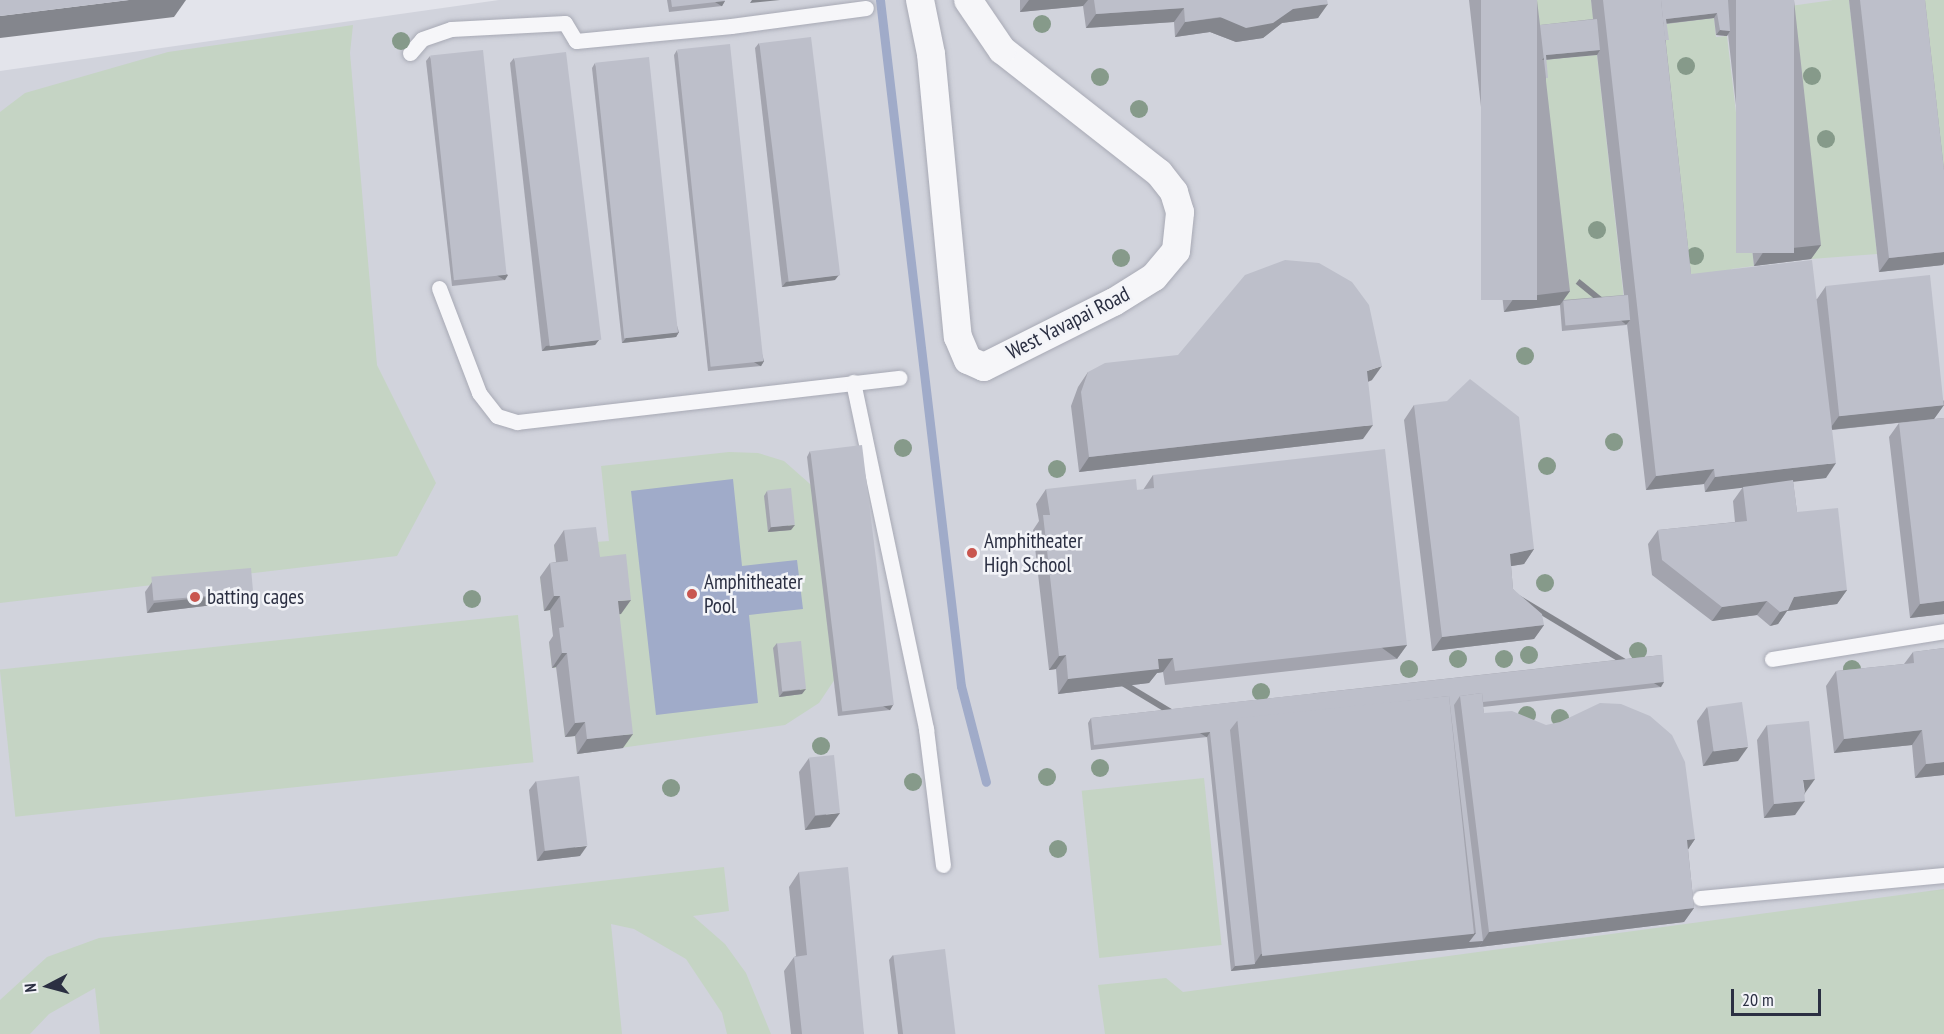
<!DOCTYPE html>
<style>
body{margin:0}
#map{position:relative;width:1944px;height:1034px;overflow:hidden;background:#e3e4eb;font-family:"PT Sans Narrow",sans-serif}
div>[style]{position:absolute}
.built>*{inset:0;background:#d1d3dc}
.green>*{inset:0;background:#c5d4c4;transform-origin:0 0}
.water>*{inset:0;background:#a0abc9}
.stream>*{height:9px;margin:-4.5px;padding:0 4.5px;transform-origin:4.5px;border-radius:4.5px;background:#a0abc9}
.roads{filter:drop-shadow(0 0 2px #a8aab5) drop-shadow(0 0 2px #a8aab5)}
.lane>*{height:15px;margin:-7.5px;padding:0 7.5px;transform-origin:7.5px;border-radius:7.5px;background:#f6f6f9}
.street>*{height:28px;margin:-14px;padding:0 14px;transform-origin:14px;border-radius:14px;background:#f6f6f9}
.trees>*{width:18px;height:18px;margin:-9px;border-radius:50%;background:#869a8a}
.wall>*{inset:0;background:#a3a4ae}
.shaded-wall>*{inset:0;background:#84868d;transform-origin:0 0}
.building>*{inset:0;background:#bdbfca;transform-origin:0 0}
.dots>*{width:16px;height:16px;translate:-50% -50%;box-sizing:border-box;border:3px solid #f3f4f8;border-radius:50%}
span{translate:-50% -50%;white-space:nowrap;text-align:center;line-height:1.15;-webkit-text-stroke:5px #f3f4f8;paint-order:stroke}
.street-label{font-size:21px;color:#2b2f42}
.poi-label{font-size:21px;color:#2b2f42}
.left{translate:0 -50%;text-align:left}
.north{position:absolute;left:18px;top:956px;width:60px;height:60px;-webkit-text-stroke:4px #f3f4f8;paint-order:stroke;rotate:264deg;font-size:16px;font-weight:700;line-height:24px;text-align:center;color:#2b2f42}
.north::after{content:'';display:block;margin:auto;width:21px;height:27px;background:#2b2f42;clip-path:polygon(50% 0,100% 100%,50% 72%,0 100%)}
.scale{position:absolute;left:1731px;top:989px;width:90px;height:27px;box-sizing:border-box;border:3px solid #2b2f42;border-top:0;padding-left:8px;font-size:18px;line-height:21px;white-space:nowrap;color:#2b2f42;-webkit-text-stroke:4px #f3f4f8;paint-order:stroke}
</style>
<div id="map">
<div class="built">
<i style="clip-path:polygon(499px 0,1944px 0,1944px 1034px,0 1034px,0 71px)"></i>
</div>
<div class="green">
<i style="clip-path:polygon(1526px 0,1591px 0,1594px 24px,1530px 31px)"></i>
<i style="clip-path:polygon(1833px 0,1849px 0,1877px 254px,1811px 259px,1783px 7px)"></i>
<i style="clip-path:polygon(1914px 0,1944px 0,1944px 244px)"></i>
<i style="clip-path:polygon(1714px 18px,1716px 37px,1727px 36px,1754px 266px,1731px 269px,1733px 282px,1681px 288px,1662px 24px)"></i>
<i style="clip-path:polygon(353px 25px,350px 53px,377px 365px,436px 483px,397px 556px,0 603px,0 112px,25px 93px,168px 52px)"></i>
<i style="clip-path:polygon(1597px 55px,1624px 300px,1560px 305px,1535px 84px,1542px 60px)"></i>
<i style="clip-path:polygon(729px 452px,758px 453px,784px 461px,818px 491px,841px 670px,819px 703px,785px 725px,577px 754px,575px 736px,565px 737px,557px 668px,552px 668px,549px 642px,554px 641px,550px 610px,544px 611px,540px 577px,558px 575px,554px 545px,609px 541px,601px 466px)"></i>
<i style="left:518px;top:615px;width:148px;height:521px;rotate:84deg"></i>
<i style="left:1204px;top:778px;width:168px;height:123px;rotate:84deg"></i>
<i style="clip-path:polygon(724px 867px,729px 911px,693px 916px,725px 944px,746px 973px,771px 1034px,727px 1034px,722px 1013px,686px 959px,634px 929px,611px 924px,622px 1034px,100px 1034px,95px 988px,49px 1014px,30px 1034px,0 1034px,0 1000px,47px 957px,99px 938px)"></i>
<i style="clip-path:polygon(1944px 889px,1944px 1034px,1105px 1034px,1098px 985px,1166px 978px,1183px 992px)"></i>
</div>
<div class="water">
<i style="clip-path:polygon(733px 479px,742px 566px,797px 560px,803px 609px,749px 615px,758px 703px,656px 715px,631px 491px)"></i>
</div>
<div class="stream">
<i style="left:880px;top:0;width:691px;rotate:83.27deg"></i>
<i style="left:961px;top:686px;width:99px;rotate:75.4deg"></i>
</div>
<div class="roads">
<div class="lane">
<i style="left:410px;top:53px;width:18px;rotate:-49deg"></i>
<i style="left:422px;top:39px;width:31px;rotate:-19deg"></i>
<i style="left:451px;top:29px;width:114px;rotate:-3deg"></i>
<i style="left:565px;top:23px;width:21px;rotate:59deg"></i>
<i style="left:576px;top:41px;width:156px;rotate:-5.5deg"></i>
<i style="left:731px;top:26px;width:136px;rotate:-7.6deg"></i>
<i style="left:439px;top:288px;width:112px;rotate:69.1deg"></i>
<i style="left:479px;top:393px;width:29px;rotate:52deg"></i>
<i style="left:497px;top:416px;width:21px;rotate:17deg"></i>
<i style="left:517px;top:422px;width:385px;rotate:-6.6deg"></i>
<i style="left:853px;top:382px;width:355px;rotate:78.1deg"></i>
<i style="left:926px;top:729px;width:137px;rotate:82.9deg"></i>
<i style="left:1772px;top:659px;width:174px;rotate:-9.2deg"></i>
<i style="left:1700px;top:898px;width:245px;rotate:-5.4deg"></i>
</div>
<div class="street">
<i style="left:920px;top:0;width:55px;rotate:78.5deg"></i>
<i style="left:931px;top:54px;width:284px;rotate:84.6deg"></i>
<i style="left:958px;top:337px;width:25px;rotate:67deg"></i>
<i style="left:968px;top:360px;width:17px;rotate:24deg"></i>
<i style="left:984px;top:367px;width:145px;rotate:-26.6deg"></i>
<i style="left:1114px;top:302px;width:47px;rotate:-32deg"></i>
<i style="left:1154px;top:277px;width:34px;rotate:-50deg"></i>
<i style="left:1176px;top:251px;width:39px;rotate:-84deg"></i>
<i style="left:1180px;top:212px;width:21px;rotate:-107deg"></i>
<i style="left:1174px;top:192px;width:24px;rotate:-128deg"></i>
<i style="left:1159px;top:173px;width:199px;rotate:-141.9deg"></i>
<i style="left:1002px;top:50px;width:60px;rotate:-124.2deg"></i>
</div>
</div>
<div class="trees">
<i style="left:1042px;top:24px"></i>
<i style="left:401px;top:41px"></i>
<i style="left:1686px;top:66px"></i>
<i style="left:1812px;top:76px"></i>
<i style="left:1100px;top:77px"></i>
<i style="left:1139px;top:109px"></i>
<i style="left:1826px;top:139px"></i>
<i style="left:1597px;top:230px"></i>
<i style="left:1695px;top:256px"></i>
<i style="left:1121px;top:258px"></i>
<i style="left:1525px;top:356px"></i>
<i style="left:1614px;top:442px"></i>
<i style="left:903px;top:448px"></i>
<i style="left:1547px;top:466px"></i>
<i style="left:1057px;top:469px"></i>
<i style="left:1545px;top:583px"></i>
<i style="left:472px;top:599px"></i>
<i style="left:1638px;top:651px"></i>
<i style="left:1529px;top:655px"></i>
<i style="left:1458px;top:659px"></i>
<i style="left:1504px;top:659px"></i>
<i style="left:1409px;top:669px"></i>
<i style="left:1852px;top:669px"></i>
<i style="left:1261px;top:692px"></i>
<i style="left:1527px;top:715px"></i>
<i style="left:1560px;top:718px"></i>
<i style="left:821px;top:746px"></i>
<i style="left:1100px;top:768px"></i>
<i style="left:1047px;top:777px"></i>
<i style="left:913px;top:782px"></i>
<i style="left:671px;top:788px"></i>
<i style="left:1058px;top:849px"></i>
</div>
<div class="wall">
<i style="clip-path:polygon(667px 0,725px 0,722px 6px,669px 12px)"></i>
<i style="clip-path:polygon(1020px 0,1327px 0,1318px 18px,1282px 23px,1263px 38px,1236px 42px,1210px 32px,1175px 37px,1174px 22px,1086px 28px,1083px 6px,1020px 12px)"></i>
<i style="clip-path:polygon(evenodd,1469px 0,1537px 0,1540px 25px,1593px 19px,1591px 0,1794px 0,1821px 245px,1811px 259px,1754px 266px,1728px 34px,1727px 36px,1716px 35px,1714px 18px,1666px 24px,1666px 44px,1691px 274px,1817px 299px,1826px 286px,1944px 401px,1944px 405px,1934px 419px,1944px 418px,1944px 614px,1910px 618px,1889px 437px,1899px 423px,1916px 421px,1832px 430px,1826px 478px,1793px 481px,1797px 512px,1847px 590px,1837px 604px,1787px 611px,1778px 624px,1770px 626px,1757px 615px,1712px 621px,1652px 575px,1648px 544px,1658px 530px,1735px 522px,1733px 501px,1743px 487px,1705px 492px,1704px 484px,1646px 490px,1627px 324px,1626px 325px,1562px 331px,1560px 305px,1504px 312px,1469px 0,1597px 54px,1624px 295px,1563px 300px,1570px 291px,1546px 81px,1546px 60px,1597px 54px)"></i>
<i style="clip-path:polygon(1849px 0,1925px 0,1944px 170px,1944px 263px,1943px 265px,1879px 272px)"></i>
<i style="clip-path:polygon(759px 43px,835px 280px,782px 287px,755px 48px)"></i>
<i style="clip-path:polygon(677px 50px,764px 361px,761px 366px,708px 371px,674px 55px)"></i>
<i style="clip-path:polygon(430px 56px,505px 280px,452px 286px,426px 61px)"></i>
<i style="clip-path:polygon(514px 58px,599px 340px,595px 345px,542px 351px,510px 63px)"></i>
<i style="clip-path:polygon(595px 63px,679px 332px,676px 337px,622px 343px,592px 68px)"></i>
<i style="clip-path:polygon(1088px 372px,1372px 380px,1368px 382px,1363px 439px,1079px 472px,1071px 406px,1078px 387px)"></i>
<i style="clip-path:polygon(1414px 405px,1534px 549px,1524px 564px,1511px 566px,1513px 589px,1544px 625px,1534px 639px,1432px 651px,1404px 420px)"></i>
<i style="clip-path:polygon(810px 451px,893px 705px,890px 710px,838px 716px,807px 457px)"></i>
<i style="clip-path:polygon(1153px 475px,1407px 645px,1397px 659px,1165px 685px,1163px 672px,1157px 673px,1149px 683px,1058px 694px,1056px 669px,1049px 670px,1033px 530px,1039px 521px,1036px 504px,1046px 489px,1143px 490px)"></i>
<i style="clip-path:polygon(767px 491px,791px 530px,768px 532px,764px 496px)"></i>
<i style="clip-path:polygon(564px 530px,600px 557px,621px 614px,619px 614px,623px 748px,577px 754px,575px 736px,565px 737px,556px 667px,552px 668px,549px 642px,553px 636px,550px 610px,544px 611px,540px 577px,550px 563px,556px 562px,554px 545px)"></i>
<i style="clip-path:polygon(152px 582px,246px 601px,147px 613px,145px 592px)"></i>
<i style="clip-path:polygon(777px 643px,802px 694px,779px 697px,773px 648px)"></i>
<i style="clip-path:polygon(1944px 648px,1944px 775px,1915px 778px,1912px 745px,1834px 753px,1826px 686px,1836px 671px,1904px 664px,1913px 652px)"></i>
<i style="clip-path:polygon(1662px 655px,1661px 687px,1483px 707px,1484px 713px,1695px 839px,1688px 849px,1694px 908px,1684px 922px,1479px 947px,1231px 971px,1207px 737px,1091px 750px,1088px 723px,1091px 718px)"></i>
<i style="clip-path:polygon(1707px 707px,1738px 761px,1703px 766px,1697px 721px)"></i>
<i style="clip-path:polygon(1767px 725px,1805px 793px,1795px 815px,1764px 818px,1757px 740px)"></i>
<i style="clip-path:polygon(809px 758px,830px 827px,805px 830px,799px 772px)"></i>
<i style="clip-path:polygon(536px 781px,580px 856px,537px 861px,529px 790px)"></i>
<i style="clip-path:polygon(799px 872px,864px 1034px,791px 1034px,784px 971px,794px 957px,796px 956px,789px 887px)"></i>
<i style="clip-path:polygon(893px 955px,955px 1034px,898px 1034px,889px 960px)"></i>
</div>
<div class="shaded-wall">
<i style="clip-path:polygon(129px 0,186px 0,174px 17px,0 38px,0 16px)"></i>
<i style="clip-path:polygon(752px 0,780px 0,750px 3px)"></i>
<i style="clip-path:polygon(1029px 0,1088px 0,1083px 6px,1020px 12px)"></i>
<i style="left:725px;top:1px;width:6px;height:53px;rotate:121deg"></i>
<i style="clip-path:polygon(1328px 4px,1318px 18px,1282px 23px,1263px 38px,1236px 42px,1210px 32px,1175px 37px,1185px 22px)"></i>
<i style="clip-path:polygon(1184px 8px,1174px 22px,1086px 28px,1096px 14px)"></i>
<i style="clip-path:polygon(1717px 13px,1714px 18px,1662px 24px,1666px 19px)"></i>
<i style="clip-path:polygon(1720px 30px,1730px 31px,1727px 36px,1716px 35px)"></i>
<i style="clip-path:polygon(1600px 50px,1597px 55px,1542px 60px,1546px 55px)"></i>
<i style="clip-path:polygon(1821px 245px,1811px 259px,1754px 266px,1764px 251px)"></i>
<i style="clip-path:polygon(1944px 252px,1944px 263px,1943px 265px,1879px 272px,1889px 258px)"></i>
<i style="left:508px;top:275px;width:6px;height:53px;rotate:121deg"></i>
<i style="clip-path:polygon(839px 275px,835px 280px,782px 287px,786px 282px)"></i>
<i style="clip-path:polygon(1570px 291px,1560px 305px,1504px 312px,1514px 298px)"></i>
<i style="left:1630px;top:320px;width:6px;height:65px;rotate:129deg"></i>
<i style="clip-path:polygon(679px 332px,676px 337px,622px 343px,626px 338px)"></i>
<i style="clip-path:polygon(599px 340px,595px 345px,542px 351px,546px 346px)"></i>
<i style="left:764px;top:361px;width:6px;height:53px;rotate:121deg"></i>
<i style="clip-path:polygon(1382px 366px,1372px 380px,1357px 386px,1367px 371px)"></i>
<i style="clip-path:polygon(1944px 405px,1934px 419px,1829px 430px,1839px 416px)"></i>
<i style="clip-path:polygon(1373px 425px,1363px 439px,1079px 472px,1089px 457px)"></i>
<i style="clip-path:polygon(1836px 463px,1826px 478px,1705px 492px,1715px 477px)"></i>
<i style="clip-path:polygon(1714px 469px,1704px 484px,1646px 490px,1656px 476px)"></i>
<i style="clip-path:polygon(795px 525px,791px 530px,768px 532px,771px 527px)"></i>
<i style="clip-path:polygon(1534px 549px,1524px 564px,1500px 568px,1510px 554px)"></i>
<i style="clip-path:polygon(1847px 590px,1837px 604px,1787px 611px,1778px 624px,1770px 626px,1780px 612px,1794px 597px)"></i>
<i style="clip-path:polygon(253px 592px,246px 601px,147px 613px,154px 603px)"></i>
<i style="clip-path:polygon(554px 596px,560px 596px,550px 610px,544px 611px)"></i>
<i style="clip-path:polygon(631px 600px,621px 614px,608px 616px,618px 601px)"></i>
<i style="clip-path:polygon(1767px 601px,1757px 615px,1712px 621px,1722px 607px)"></i>
<i style="clip-path:polygon(1944px 601px,1944px 614px,1910px 618px,1920px 604px)"></i>
<i style="clip-path:polygon(1544px 625px,1534px 639px,1432px 651px,1442px 637px)"></i>
<i style="left:1407px;top:645px;width:17px;height:233px;rotate:126deg"></i>
<i style="clip-path:polygon(562px 653px,567px 653px,556px 667px,552px 668px)"></i>
<i style="clip-path:polygon(1066px 655px,1056px 669px,1049px 670px,1059px 656px)"></i>
<i style="clip-path:polygon(1173px 658px,1163px 672px,1157px 673px,1149px 683px,1058px 694px,1068px 679px,1158px 659px)"></i>
<i style="left:1664px;top:682px;width:6px;height:204px;rotate:121deg"></i>
<i style="clip-path:polygon(806px 689px,802px 694px,779px 697px,783px 692px)"></i>
<i style="left:893px;top:705px;width:6px;height:52px;rotate:121deg"></i>
<i style="clip-path:polygon(585px 722px,575px 736px,565px 737px,575px 723px)"></i>
<i style="clip-path:polygon(1922px 730px,1912px 745px,1834px 753px,1844px 739px)"></i>
<i style="left:1210px;top:732px;width:6px;height:117px;rotate:121deg"></i>
<i style="clip-path:polygon(633px 734px,623px 748px,577px 754px,587px 739px)"></i>
<i style="clip-path:polygon(1748px 747px,1738px 761px,1703px 766px,1713px 751px)"></i>
<i style="clip-path:polygon(1944px 762px,1944px 775px,1915px 778px,1926px 764px)"></i>
<i style="clip-path:polygon(1815px 779px,1805px 793px,1803px 780px)"></i>
<i style="clip-path:polygon(1805px 801px,1795px 815px,1764px 818px,1774px 804px)"></i>
<i style="clip-path:polygon(840px 813px,830px 827px,805px 830px,815px 816px)"></i>
<i style="clip-path:polygon(1695px 839px,1685px 854px,1687px 840px)"></i>
<i style="clip-path:polygon(587px 846px,580px 856px,537px 861px,544px 851px)"></i>
<i style="clip-path:polygon(1694px 908px,1684px 922px,1479px 947px,1489px 932px)"></i>
<i style="clip-path:polygon(1476px 933px,1483px 941px,1479px 947px,1251px 969px,1261px 954px)"></i>
<i style="clip-path:polygon(1255px 964px,1251px 969px,1231px 971px,1235px 966px)"></i>
</div>
<div class="building">
<i style="clip-path:polygon(0 0,129px 0,0 16px)"></i>
<i style="clip-path:polygon(671px 0,725px 0,725px 1px,672px 7px)"></i>
<i style="clip-path:polygon(1094px 0,1327px 0,1328px 4px,1293px 9px,1273px 23px,1246px 28px,1220px 17px,1185px 22px,1184px 8px,1096px 14px)"></i>
<i style="left:1481px;top:0;width:56px;height:300px"></i>
<i style="clip-path:polygon(1603px 0,1661px 0,1691px 274px,1812px 260px,1836px 463px,1715px 477px,1714px 469px,1656px 476px)"></i>
<i style="clip-path:polygon(1661px 0,1728px 0,1730px 31px,1720px 30px,1717px 13px,1666px 19px,1669px 40px,1665px 40px)"></i>
<i style="left:1736px;top:0;width:58px;height:253px"></i>
<i style="clip-path:polygon(1860px 0,1925px 0,1944px 170px,1944px 252px,1889px 258px)"></i>
<i style="clip-path:polygon(1597px 19px,1600px 50px,1546px 55px,1548px 78px,1546px 78px,1540px 25px)"></i>
<i style="left:811px;top:37px;width:240px;height:52px;rotate:83deg"></i>
<i style="left:730px;top:44px;width:319px;height:53px;rotate:84deg"></i>
<i style="left:483px;top:50px;width:226px;height:53px;rotate:84deg"></i>
<i style="left:566px;top:52px;width:290px;height:52px;rotate:83deg"></i>
<i style="left:649px;top:57px;width:277px;height:54px;rotate:84deg"></i>
<i style="clip-path:polygon(1285px 260px,1319px 263px,1352px 282px,1369px 305px,1382px 366px,1367px 371px,1373px 425px,1089px 457px,1081px 392px,1088px 372px,1105px 363px,1178px 355px,1245px 275px)"></i>
<i style="left:1930px;top:275px;width:131px;height:105px;rotate:84deg"></i>
<i style="left:1628px;top:295px;width:25px;height:65px;rotate:85deg"></i>
<i style="clip-path:polygon(1470px 379px,1519px 417px,1534px 549px,1510px 554px,1513px 589px,1542px 614px,1544px 625px,1442px 637px,1414px 405px,1447px 401px)"></i>
<i style="clip-path:polygon(1944px 418px,1944px 601px,1920px 604px,1899px 423px)"></i>
<i style="left:862px;top:445px;width:262px;height:52px;rotate:83deg"></i>
<i style="clip-path:polygon(1385px 449px,1407px 645px,1175px 671px,1173px 658px,1158px 659px,1159px 669px,1068px 679px,1066px 655px,1059px 656px,1043px 515px,1050px 515px,1046px 489px,1136px 479px,1137px 490px,1154px 488px,1153px 475px)"></i>
<i style="clip-path:polygon(1793px 480px,1797px 512px,1838px 508px,1847px 590px,1794px 597px,1788px 610px,1780px 612px,1767px 601px,1722px 607px,1662px 560px,1658px 530px,1747px 521px,1743px 487px)"></i>
<i style="left:791px;top:488px;width:37px;height:24px;rotate:84deg"></i>
<i style="clip-path:polygon(596px 527px,600px 557px,626px 554px,631px 600px,618px 601px,633px 734px,587px 739px,585px 722px,575px 723px,567px 653px,562px 653px,559px 628px,564px 627px,560px 596px,554px 596px,550px 563px,568px 561px,564px 530px)"></i>
<i style="left:251px;top:568px;width:24px;height:100px;rotate:85deg"></i>
<i style="left:801px;top:641px;width:48px;height:24px;rotate:84deg"></i>
<i style="clip-path:polygon(1944px 648px,1944px 762px,1926px 764px,1922px 730px,1844px 739px,1836px 671px,1914px 663px,1913px 652px)"></i>
<i style="clip-path:polygon(1662px 655px,1664px 682px,1483px 702px,1482px 693px,1460px 696px,1454px 705px,1483px 941px,1469px 942px,1476px 933px,1449px 696px,1237px 721px,1230px 730px,1255px 964px,1235px 966px,1210px 732px,1094px 745px,1091px 718px)"></i>
<i style="clip-path:polygon(1482px 693px,1484px 713px,1512px 711px,1546px 725px,1560px 722px,1600px 703px,1621px 704px,1650px 716px,1672px 735px,1685px 762px,1695px 839px,1687px 840px,1694px 908px,1489px 932px,1460px 696px)"></i>
<i style="left:1449px;top:696px;width:239px;height:213px;rotate:84deg"></i>
<i style="left:1742px;top:702px;width:45px;height:35px;rotate:82deg"></i>
<i style="clip-path:polygon(1809px 721px,1815px 779px,1803px 780px,1805px 801px,1774px 804px,1767px 725px)"></i>
<i style="left:834px;top:755px;width:58px;height:25px;rotate:84deg"></i>
<i style="left:579px;top:776px;width:70px;height:43px;rotate:83deg"></i>
<i style="clip-path:polygon(848px 867px,864px 1034px,802px 1034px,794px 957px,807px 955px,799px 872px)"></i>
<i style="left:945px;top:949px;width:86px;height:52px;rotate:83deg"></i>
</div>
<div class="dots">
<i style="left:972px;top:553px;background:#c9564f"></i>
<i style="left:692px;top:594px;background:#c9564f"></i>
<i style="left:195px;top:597px;background:#c9564f"></i>
</div>
<div class="street-label">
<span style="left:1068px;top:323px;rotate:-27deg">West Yavapai Road</span>
</div>
<div class="poi-label">
<span class="left" style="left:984px;top:553px">Amphitheater<br>High School</span>
<span class="left" style="left:704px;top:594px">Amphitheater<br>Pool</span>
<span class="left" style="left:207px;top:597px">batting cages</span>
</div>
<div class="north">N</div>
<div class="scale">20 m</div>
</div>
